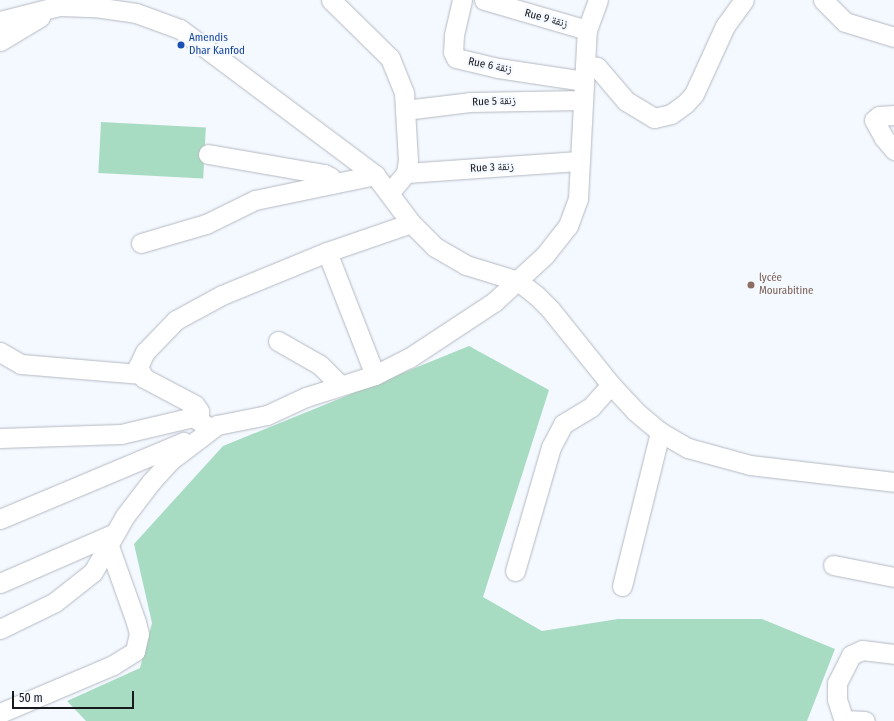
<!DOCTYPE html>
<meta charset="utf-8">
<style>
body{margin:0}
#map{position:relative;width:894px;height:721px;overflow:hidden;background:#f4f8ff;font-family:"Fira Sans Condensed","Noto Naskh Arabic",sans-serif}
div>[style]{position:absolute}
.green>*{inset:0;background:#a8dcc2;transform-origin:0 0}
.roads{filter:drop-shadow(0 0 1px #b4b9c1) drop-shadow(0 0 1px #b4b9c1)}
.minor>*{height:19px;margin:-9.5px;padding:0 9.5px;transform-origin:9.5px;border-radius:9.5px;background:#fff}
.dots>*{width:11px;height:11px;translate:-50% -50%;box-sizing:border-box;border:2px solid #f4f8ff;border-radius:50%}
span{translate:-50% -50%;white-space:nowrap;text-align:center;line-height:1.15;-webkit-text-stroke:4px #f4f8ff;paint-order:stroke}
.street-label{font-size:11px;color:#18191c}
.transit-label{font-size:11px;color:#164399}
.left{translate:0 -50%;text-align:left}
.education-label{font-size:11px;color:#785e54}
.scale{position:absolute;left:12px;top:691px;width:122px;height:18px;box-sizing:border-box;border:2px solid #18191c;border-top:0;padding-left:5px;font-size:12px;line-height:14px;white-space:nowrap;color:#18191c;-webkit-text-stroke:3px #f4f8ff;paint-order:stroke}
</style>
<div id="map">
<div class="green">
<i style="left:101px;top:122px;width:105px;height:51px;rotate:3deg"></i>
<i style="clip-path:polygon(469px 346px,549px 390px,483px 597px,542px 631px,618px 619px,762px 619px,835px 649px,807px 721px,86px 721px,67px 701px,140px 668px,152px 623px,134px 544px,223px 446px)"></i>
</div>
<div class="roads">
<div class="minor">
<i style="left:331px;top:0;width:83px;rotate:44.5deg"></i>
<i style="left:390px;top:58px;width:38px;rotate:68deg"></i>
<i style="left:404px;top:93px;width:67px;rotate:86.6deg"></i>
<i style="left:408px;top:160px;width:13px;rotate:99deg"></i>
<i style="left:406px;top:173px;width:26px;rotate:130deg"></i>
<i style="left:462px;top:0;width:36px;rotate:103deg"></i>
<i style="left:454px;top:35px;width:17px;rotate:93deg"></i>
<i style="left:453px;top:52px;width:7px;rotate:63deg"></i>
<i style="left:456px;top:58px;width:43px;rotate:13.4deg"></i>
<i style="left:498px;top:68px;width:87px;rotate:8.6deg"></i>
<i style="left:484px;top:0;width:107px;rotate:16.2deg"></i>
<i style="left:823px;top:0;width:31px;rotate:45deg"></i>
<i style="left:845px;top:22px;width:51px;rotate:17deg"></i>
<i style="left:0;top:21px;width:61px;rotate:-14.3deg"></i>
<i style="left:59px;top:6px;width:36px;rotate:2deg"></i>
<i style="left:95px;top:7px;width:41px;rotate:8.3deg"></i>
<i style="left:136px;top:13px;width:47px;rotate:20deg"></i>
<i style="left:180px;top:29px;width:244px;rotate:36.8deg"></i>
<i style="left:375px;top:175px;width:60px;rotate:53.1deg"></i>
<i style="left:411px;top:223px;width:34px;rotate:45deg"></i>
<i style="left:435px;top:247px;width:36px;rotate:30deg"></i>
<i style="left:466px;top:265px;width:54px;rotate:17.1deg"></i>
<i style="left:518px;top:281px;width:23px;rotate:38deg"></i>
<i style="left:536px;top:295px;width:20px;rotate:45deg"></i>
<i style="left:550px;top:309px;width:97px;rotate:51.2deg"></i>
<i style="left:611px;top:385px;width:35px;rotate:47deg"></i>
<i style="left:635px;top:411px;width:33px;rotate:40deg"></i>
<i style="left:660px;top:432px;width:32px;rotate:30deg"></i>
<i style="left:688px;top:448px;width:64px;rotate:15.3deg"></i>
<i style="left:750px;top:465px;width:145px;rotate:6.7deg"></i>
<i style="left:0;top:41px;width:47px;rotate:-31deg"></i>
<i style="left:585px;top:65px;width:12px;rotate:9deg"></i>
<i style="left:597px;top:67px;width:45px;rotate:49.5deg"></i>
<i style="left:626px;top:101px;width:33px;rotate:31deg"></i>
<i style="left:654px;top:118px;width:17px;rotate:-13deg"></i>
<i style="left:671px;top:114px;width:17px;rotate:-36deg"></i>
<i style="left:685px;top:104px;width:13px;rotate:-48deg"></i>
<i style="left:694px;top:94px;width:75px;rotate:-65.5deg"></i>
<i style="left:725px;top:26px;width:32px;rotate:-54deg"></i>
<i style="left:405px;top:110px;width:65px;rotate:-7deg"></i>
<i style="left:470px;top:102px;width:113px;rotate:-1deg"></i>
<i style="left:894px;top:115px;width:15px;rotate:176deg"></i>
<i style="left:879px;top:116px;width:6px;rotate:141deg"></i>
<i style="left:874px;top:120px;width:21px;rotate:61deg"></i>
<i style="left:884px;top:138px;width:16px;rotate:50deg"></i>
<i style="left:208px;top:154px;width:118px;rotate:9.8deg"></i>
<i style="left:324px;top:174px;width:7px;rotate:27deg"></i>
<i style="left:330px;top:177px;width:7px;rotate:74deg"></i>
<i style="left:406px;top:173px;width:173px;rotate:-4deg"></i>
<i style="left:141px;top:243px;width:68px;rotate:-16.3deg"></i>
<i style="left:206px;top:224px;width:55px;rotate:-26.1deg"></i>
<i style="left:255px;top:200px;width:123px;rotate:-11.8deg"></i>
<i style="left:327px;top:252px;width:132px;rotate:68.7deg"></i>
<i style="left:278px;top:341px;width:48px;rotate:29.7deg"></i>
<i style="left:320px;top:365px;width:28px;rotate:45deg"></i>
<i style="left:0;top:352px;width:24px;rotate:30deg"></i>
<i style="left:21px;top:364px;width:118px;rotate:4.8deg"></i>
<i style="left:199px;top:418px;width:7px;rotate:-90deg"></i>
<i style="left:199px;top:411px;width:7px;rotate:-124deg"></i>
<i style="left:195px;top:405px;width:58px;rotate:-152.1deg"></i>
<i style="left:144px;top:378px;width:13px;rotate:-119deg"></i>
<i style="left:138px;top:367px;width:17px;rotate:-65deg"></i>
<i style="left:145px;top:352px;width:45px;rotate:-45.9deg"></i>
<i style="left:176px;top:320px;width:52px;rotate:-28.5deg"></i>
<i style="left:222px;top:295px;width:113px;rotate:-22.3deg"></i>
<i style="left:327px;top:252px;width:89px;rotate:-19deg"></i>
<i style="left:0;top:438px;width:121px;rotate:-1.9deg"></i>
<i style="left:121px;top:434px;width:74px;rotate:-13.3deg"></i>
<i style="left:193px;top:417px;width:17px;rotate:33deg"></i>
<i style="left:0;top:519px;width:199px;rotate:-22.8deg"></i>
<i style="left:833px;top:565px;width:62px;rotate:11.1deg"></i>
<i style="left:515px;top:571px;width:129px;rotate:-73.8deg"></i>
<i style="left:551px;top:447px;width:26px;rotate:-62deg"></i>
<i style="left:563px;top:424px;width:33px;rotate:-31deg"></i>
<i style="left:591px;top:407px;width:30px;rotate:-48deg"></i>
<i style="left:0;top:583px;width:125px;rotate:-23.5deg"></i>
<i style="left:622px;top:586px;width:159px;rotate:-76.1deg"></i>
<i style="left:0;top:629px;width:61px;rotate:-26.1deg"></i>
<i style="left:55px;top:602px;width:48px;rotate:-38.3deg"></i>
<i style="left:93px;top:572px;width:64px;rotate:-60.3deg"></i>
<i style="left:125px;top:516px;width:43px;rotate:-52.6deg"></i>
<i style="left:151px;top:482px;width:30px;rotate:-48deg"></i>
<i style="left:171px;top:460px;width:58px;rotate:-37.3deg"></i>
<i style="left:217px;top:425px;width:51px;rotate:-11.3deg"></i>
<i style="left:267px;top:415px;width:43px;rotate:-24.8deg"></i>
<i style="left:306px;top:397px;width:72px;rotate:-17.7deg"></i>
<i style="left:375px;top:375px;width:38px;rotate:-27deg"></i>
<i style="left:409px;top:358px;width:102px;rotate:-33.4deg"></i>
<i style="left:494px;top:302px;width:69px;rotate:-42.7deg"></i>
<i style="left:545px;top:255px;width:37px;rotate:-52deg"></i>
<i style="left:568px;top:226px;width:29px;rotate:-70deg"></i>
<i style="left:578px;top:199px;width:169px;rotate:-87deg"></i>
<i style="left:587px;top:30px;width:32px;rotate:-70deg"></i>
<i style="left:0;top:713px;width:123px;rotate:-23deg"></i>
<i style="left:113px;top:665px;width:26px;rotate:-32deg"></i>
<i style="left:135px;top:651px;width:17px;rotate:-77deg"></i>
<i style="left:139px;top:634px;width:12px;rotate:-104deg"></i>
<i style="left:136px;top:622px;width:81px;rotate:-109.6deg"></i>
<i style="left:844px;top:720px;width:21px;rotate:3deg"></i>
<i style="left:844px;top:721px;width:23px;rotate:-108deg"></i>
<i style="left:837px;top:699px;width:16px;rotate:-90deg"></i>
<i style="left:837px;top:683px;width:31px;rotate:-63deg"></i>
<i style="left:851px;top:655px;width:12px;rotate:-24deg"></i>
<i style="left:862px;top:650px;width:32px;rotate:7deg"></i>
</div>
</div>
<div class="dots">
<i style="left:181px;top:45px;background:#1a4fb4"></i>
<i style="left:751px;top:285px;background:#8d6e63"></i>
</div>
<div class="street-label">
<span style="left:546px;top:19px;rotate:15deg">Rue 9 زنقة</span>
<span style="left:490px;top:66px;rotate:11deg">Rue 6 زنقة</span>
<span style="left:494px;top:102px;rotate:-2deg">Rue 5 زنقة</span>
<span style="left:492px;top:168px;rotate:-3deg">Rue 3 زنقة</span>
</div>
<div class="transit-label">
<span class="left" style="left:189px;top:45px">Amendis<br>Dhar Kanfod</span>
</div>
<div class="education-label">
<span class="left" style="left:759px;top:285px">lycée<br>Mourabitine</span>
</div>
<div class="scale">50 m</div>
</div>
